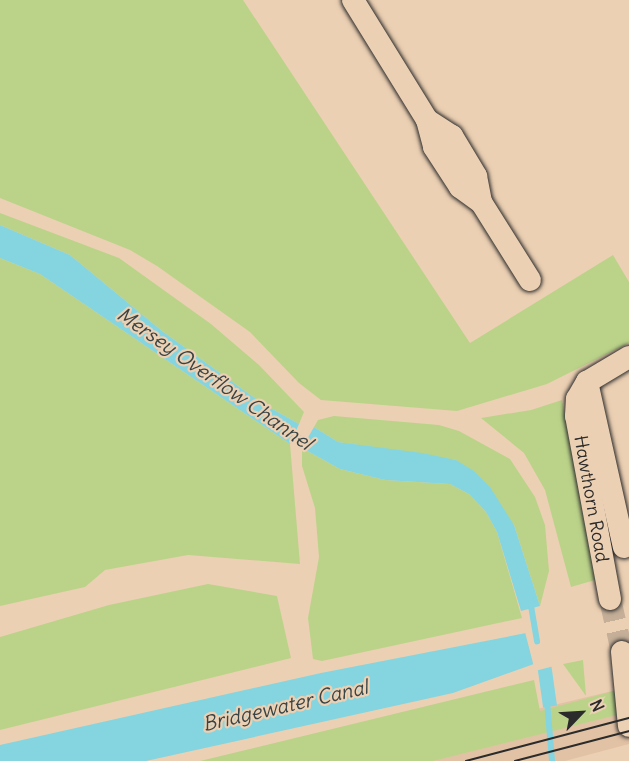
<!DOCTYPE html>
<style>
body{margin:0}
#map{position:relative;width:629px;height:761px;overflow:hidden;background:#ecd0b3;font-family:Delius,sans-serif}
div>[style]{position:absolute}
.built>*{inset:0;background:#e2c2a5}
.green>*{inset:0;background:#bbd389}
.water>*{inset:0;background:#84d5df;transform-origin:0 0}
.pier>*{inset:0;background:#ecd0b3}
.stream>*{height:6px;margin:-3px;padding:0 3px;transform-origin:3px;border-radius:3px;background:#84d5df}
.minor-tunnel>*{height:22px;margin-top:-11px;transform-origin:0;background:repeating-linear-gradient(90deg,#c5af98 0 22px,transparent 0 33px)}
.roads{filter:drop-shadow(0 0 2px #2b2b2b) drop-shadow(0 0 2px #2b2b2b)}
.minor>*{height:22px;margin:-11px;padding:0 11px;transform-origin:11px;border-radius:11px;background:#ecd0b3}
.tram>*{height:1.5px;margin:-0.75px;padding:0 0.75px;transform-origin:0.75px;border-radius:0.75px;background:#2b2b2b}
span{translate:-50% -50%;white-space:nowrap;text-align:center;line-height:1.15;-webkit-text-stroke:4.5px #ecd0b3;paint-order:stroke}
.street-label{font-size:18px;color:#2b2b2b}
.water-label{font-size:20px;color:#384446;font-style:italic}
.north{position:absolute;left:551px;top:683px;width:60px;height:60px;-webkit-text-stroke:4px #ecd0b3;paint-order:stroke;rotate:65deg;font-size:16px;font-weight:700;line-height:24px;text-align:center;color:#2b2b2b}
.north::after{content:'';display:block;margin:auto;width:21px;height:27px;background:#2b2b2b;clip-path:polygon(50% 0,100% 100%,50% 72%,0 100%)}
</style>
<div id="map">
<div class="built">
<i style="clip-path:polygon(629px 687px,629px 744px,565px 761px,321px 761px)"></i>
</div>
<div class="green">
<i style="clip-path:polygon(0 0,243px 0,470px 343px,613px 255px,629px 282px,629px 343px,547px 384px,457px 411px,321px 400px,299px 383px,250px 332px,157px 266px,130px 250px,0 198px)"></i>
<i style="clip-path:polygon(0 213px,119px 258px,211px 324px,259px 365px,304px 412px,299px 424px,260px 402px,162px 331px,70px 255px,0 225px)"></i>
<i style="clip-path:polygon(0 258px,40px 274px,290px 444px,300px 564px,188px 555px,105px 570px,85px 587px,0 606px)"></i>
<i style="clip-path:polygon(562px 400px,595px 580px,571px 587px,545px 490px,524px 453px,481px 418px,531px 410px)"></i>
<i style="clip-path:polygon(334px 416px,439px 425px,459px 431px,510px 459px,535px 497px,545px 525px,549px 571px,540px 606px,514px 525px,456px 460px,338px 442px,314px 427px,318px 420px)"></i>
<i style="clip-path:polygon(302px 448px,340px 469px,385px 480px,450px 484px,469px 494px,486px 512px,497px 532px,522px 618px,322px 661px,313px 659px,308px 618px,319px 557px,315px 508px,302px 466px)"></i>
<i style="clip-path:polygon(208px 584px,277px 596px,291px 658px,0 730px,0 637px,109px 605px)"></i>
<i style="clip-path:polygon(583px 660px,586px 696px,563px 664px)"></i>
<i style="clip-path:polygon(534px 680px,540px 711px,629px 687px,629px 712px,433px 761px,200px 761px)"></i>
</div>
<div class="water">
<i style="clip-path:polygon(0 225px,70px 255px,162px 331px,260px 402px,299px 424px,290px 444px,40px 274px,0 258px)"></i>
<i style="clip-path:polygon(314px 427px,338px 442px,422px 453px,456px 460px,474px 471px,490px 487px,514px 525px,540px 606px,521px 611px,497px 532px,486px 512px,469px 494px,450px 484px,385px 480px,340px 469px,302px 448px)"></i>
<i style="clip-path:polygon(629px 613px,562px 654px,453px 693px,146px 761px,0 761px,0 745px,321px 673px)"></i>
<i style="left:551px;top:663px;width:43px;height:14px;rotate:82deg"></i>
</div>
<div class="pier">
<i style="clip-path:polygon(629px 610px,629px 646px,563px 657px,553px 661px,554px 666px,535px 671px,525px 632px)"></i>
</div>
<div class="stream">
<i style="left:288px;top:431px;width:26px;rotate:32deg"></i>
<i style="left:530px;top:600px;width:42px;rotate:80.3deg"></i>
<i style="left:547px;top:701px;width:60px;rotate:85.2deg"></i>
</div>
<div class="minor-tunnel">
<i style="left:610px;top:599px;width:54px;rotate:77.2deg"></i>
</div>
<div class="roads">
<div class="minor">
<i style="left:353px;top:0;width:141px;rotate:58.3deg"></i>
<i style="left:427px;top:120px;width:28px;rotate:75deg"></i>
<i style="left:434px;top:147px;width:48px;rotate:57deg"></i>
<i style="left:460px;top:187px;width:26px;rotate:36deg"></i>
<i style="left:481px;top:202px;width:92px;rotate:57.9deg"></i>
<i style="left:427px;top:120px;width:30px;rotate:33deg"></i>
<i style="left:452px;top:136px;width:47px;rotate:59deg"></i>
<i style="left:476px;top:176px;width:26px;rotate:79deg"></i>
<i style="left:587px;top:382px;width:169px;rotate:77.4deg"></i>
<i style="left:610px;top:599px;width:186px;rotate:-100.5deg"></i>
<i style="left:576px;top:416px;width:17px;rotate:-87deg"></i>
<i style="left:577px;top:399px;width:20px;rotate:-60deg"></i>
<i style="left:587px;top:382px;width:49px;rotate:-30.8deg"></i>
<i style="left:622px;top:652px;width:74px;rotate:84.6deg"></i>
</div>
</div>
<div class="tram">
<i style="left:466px;top:761px;width:169px;rotate:-14.8deg"></i>
<i style="left:515px;top:761px;width:118px;rotate:-14.7deg"></i>
</div>
<div class="street-label">
<span style="left:591px;top:499px;rotate:80deg">Hawthorn Road</span>
</div>
<div class="water-label">
<span style="left:215px;top:378px;rotate:35deg">Mersey Overflow Channel</span>
<span style="left:285px;top:705px;rotate:-13deg">Bridgewater Canal</span>
</div>
<div class="north">N</div>
</div>
